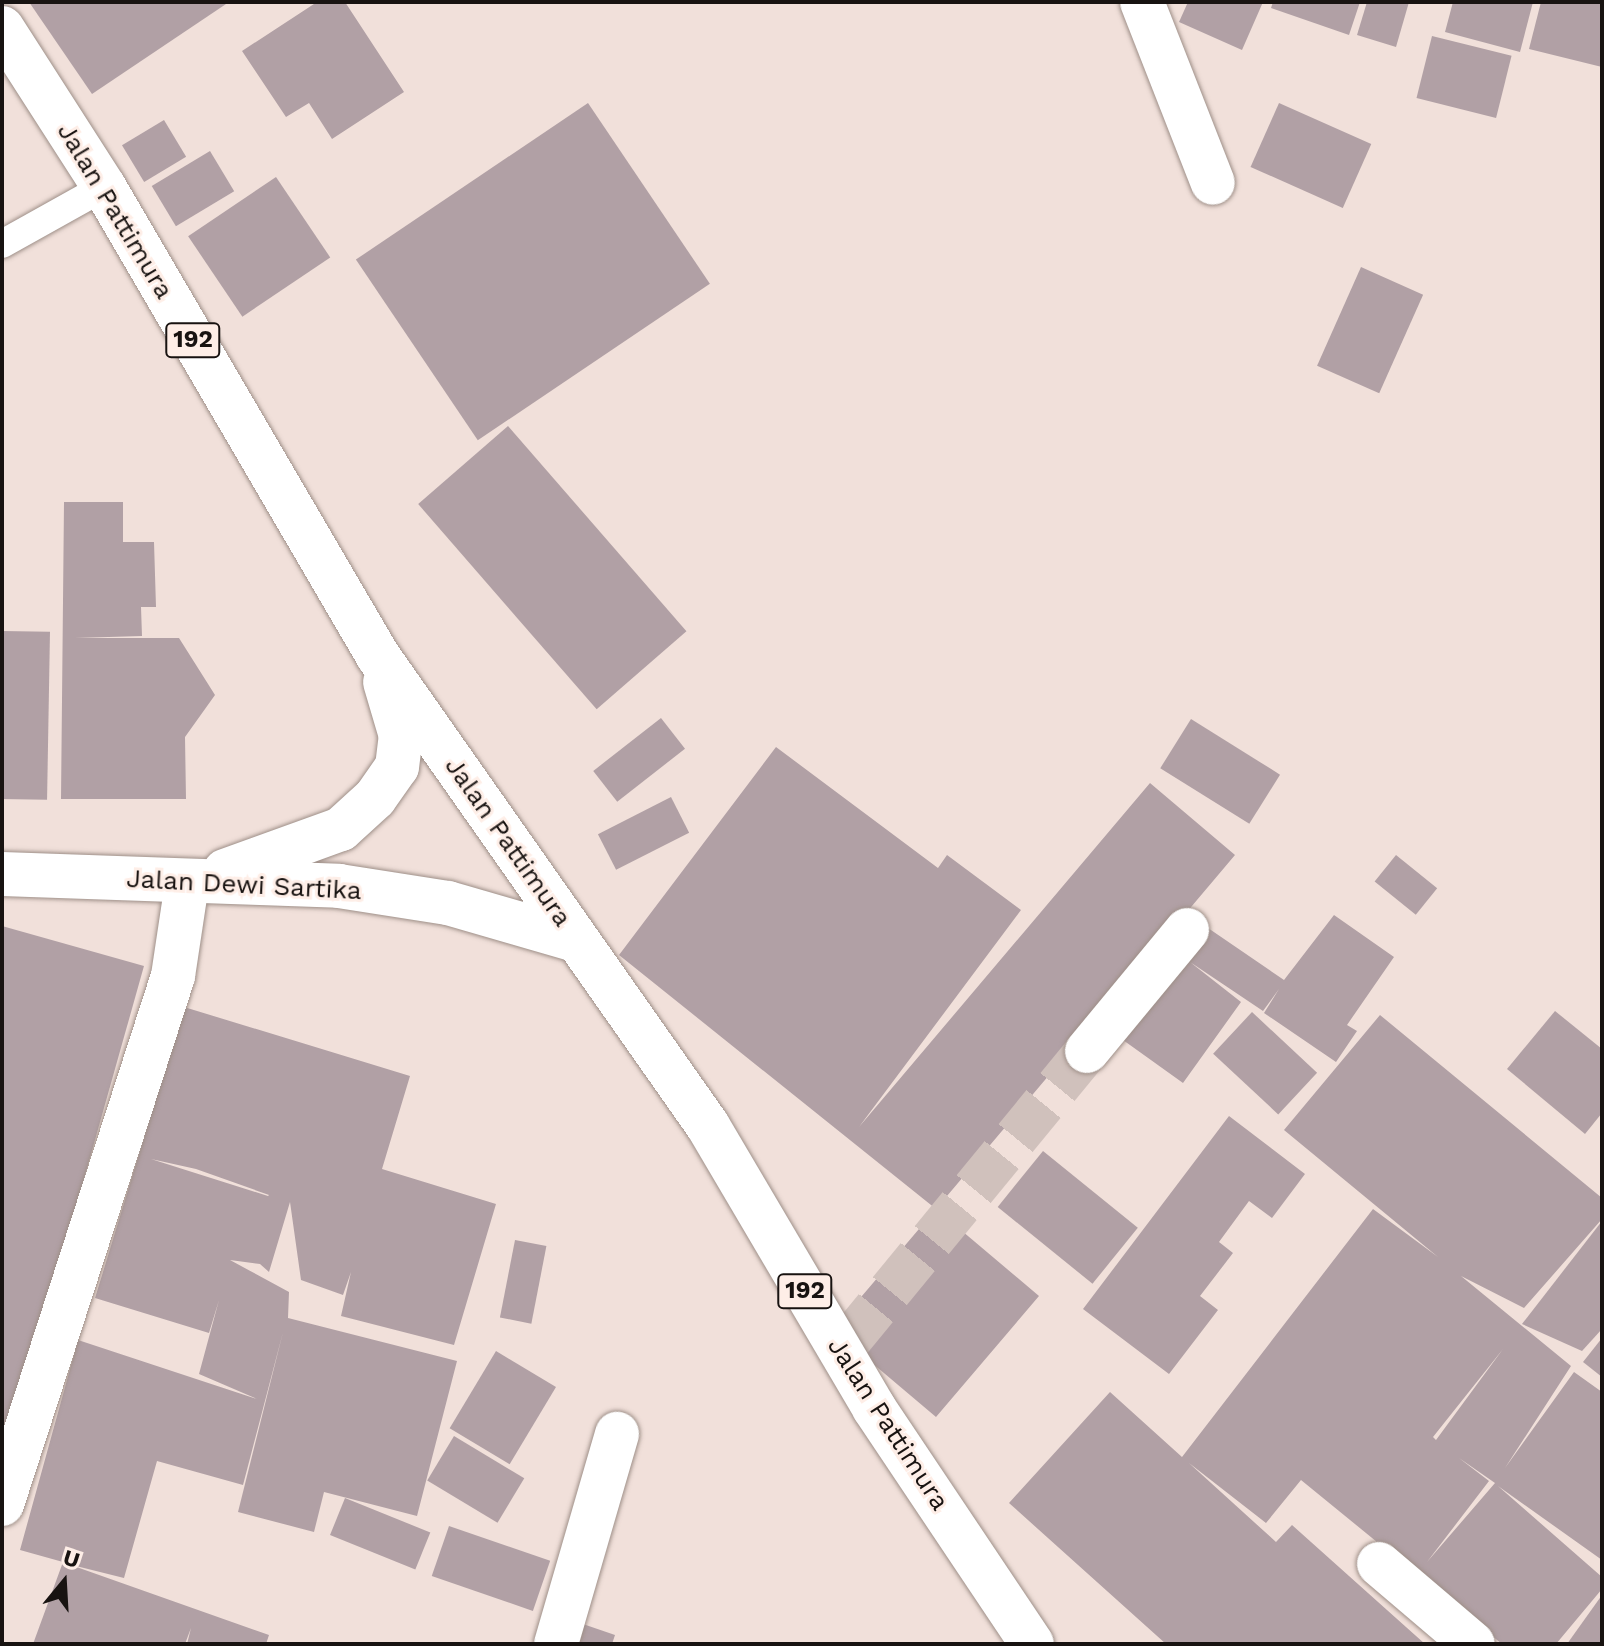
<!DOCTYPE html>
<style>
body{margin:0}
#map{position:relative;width:1604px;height:1646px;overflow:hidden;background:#f1e0da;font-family:"Work Sans",sans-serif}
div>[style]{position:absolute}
.building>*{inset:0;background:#b1a0a5;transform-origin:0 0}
.street-tunnel>*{height:44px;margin-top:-22px;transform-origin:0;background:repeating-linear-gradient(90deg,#d0c1bc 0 44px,transparent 0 66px)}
.roads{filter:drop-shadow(0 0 2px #9e8f88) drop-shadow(0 0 2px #9e8f88)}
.lane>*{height:28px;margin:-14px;padding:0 14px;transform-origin:14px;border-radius:14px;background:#fff}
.street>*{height:44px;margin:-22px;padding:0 22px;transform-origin:22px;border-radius:22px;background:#fff}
.primary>*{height:44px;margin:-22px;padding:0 22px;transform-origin:22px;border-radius:22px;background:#fff}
span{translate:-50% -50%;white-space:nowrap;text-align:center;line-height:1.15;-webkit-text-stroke:6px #feeee7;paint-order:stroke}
.shield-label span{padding:2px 6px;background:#feeee7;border:2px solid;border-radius:6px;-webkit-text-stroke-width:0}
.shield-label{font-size:24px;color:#181311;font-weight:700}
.street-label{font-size:26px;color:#181311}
.frame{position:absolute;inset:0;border:4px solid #181311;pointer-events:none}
.north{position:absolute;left:24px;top:1542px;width:80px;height:80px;-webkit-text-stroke:6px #feeee7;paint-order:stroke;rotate:18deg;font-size:22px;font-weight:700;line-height:32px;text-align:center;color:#181311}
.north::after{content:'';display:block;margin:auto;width:28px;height:36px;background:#181311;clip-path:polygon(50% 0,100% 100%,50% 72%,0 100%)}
</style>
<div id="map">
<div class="building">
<i style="clip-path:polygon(29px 2px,229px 2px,92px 94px)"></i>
<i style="clip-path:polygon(317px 2px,345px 2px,404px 92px,332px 139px,309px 103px,286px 117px,242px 51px)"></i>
<i style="clip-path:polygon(1188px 2px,1263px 2px,1242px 50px,1179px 22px)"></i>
<i style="clip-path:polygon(1273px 2px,1360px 2px,1349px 35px,1271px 8px)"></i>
<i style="clip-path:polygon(1367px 2px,1409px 2px,1396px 47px,1357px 35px)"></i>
<i style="clip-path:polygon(1453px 2px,1533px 2px,1520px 52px,1445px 32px)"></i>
<i style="clip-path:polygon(1541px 2px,1602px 2px,1602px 67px,1529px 49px)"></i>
<i style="left:1432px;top:36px;width:82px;height:64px;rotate:14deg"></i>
<i style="left:588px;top:103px;width:218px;height:280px;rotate:56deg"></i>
<i style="left:1279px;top:103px;width:101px;height:70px;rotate:24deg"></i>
<i style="left:164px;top:120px;width:43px;height:49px;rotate:59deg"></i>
<i style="left:210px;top:151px;width:47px;height:68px;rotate:59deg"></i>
<i style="left:276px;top:177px;width:97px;height:106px;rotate:56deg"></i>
<i style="left:1361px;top:267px;width:68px;height:108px;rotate:24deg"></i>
<i style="left:508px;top:426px;width:272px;height:119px;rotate:49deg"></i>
<i style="clip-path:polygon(64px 502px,123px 502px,123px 542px,154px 542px,156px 607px,141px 607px,142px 636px,75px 638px,179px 638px,215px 695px,185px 737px,186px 799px,61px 799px)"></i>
<i style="left:2px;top:631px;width:48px;height:168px;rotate:1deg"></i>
<i style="left:661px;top:718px;width:39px;height:86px;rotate:52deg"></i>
<i style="left:1191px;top:719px;width:105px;height:58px;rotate:32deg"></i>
<i style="clip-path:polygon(776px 747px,938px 868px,947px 855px,1021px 910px,859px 1127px,1150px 783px,1235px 855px,936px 1209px,1039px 1296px,936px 1417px,833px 1330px,936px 1209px,619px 955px)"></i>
<i style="left:671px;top:797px;width:40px;height:82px;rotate:63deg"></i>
<i style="left:1396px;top:855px;width:53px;height:34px;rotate:39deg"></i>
<i style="clip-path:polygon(1334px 915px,1394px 957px,1347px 1025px,1357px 1031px,1336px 1062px,1264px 1013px,1279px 989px,1263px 1011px,1190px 962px,1241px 1002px,1183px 1083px,1123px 1040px,1208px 928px,1284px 980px)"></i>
<i style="clip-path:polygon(2px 926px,144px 966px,2px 1470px)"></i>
<i style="clip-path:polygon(evenodd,184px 1007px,410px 1076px,382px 1169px,496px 1204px,454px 1345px,341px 1316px,351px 1272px,343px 1295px,301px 1280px,290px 1202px,269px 1272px,260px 1264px,230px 1260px,289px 1292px,288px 1318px,457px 1361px,417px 1516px,324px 1492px,314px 1532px,238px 1512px,283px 1332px,243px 1485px,157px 1461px,124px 1578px,68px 1564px,269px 1635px,266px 1644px,187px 1644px,191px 1628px,185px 1644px,33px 1644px,63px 1562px,20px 1550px,78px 1340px,257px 1399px,199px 1374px,219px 1300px,209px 1333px,95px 1298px,184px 1007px,151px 1159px,196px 1169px,269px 1195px,268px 1196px,151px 1159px)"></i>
<i style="clip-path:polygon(1555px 1011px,1602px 1049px,1602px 1113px,1585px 1134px,1507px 1069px)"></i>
<i style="left:1252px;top:1012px;width:89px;height:57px;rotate:43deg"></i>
<i style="clip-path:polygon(evenodd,1380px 1015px,1602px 1198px,1602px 1219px,1524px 1308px,1461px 1276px,1571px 1366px,1505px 1468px,1574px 1372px,1602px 1392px,1602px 1560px,1498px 1486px,1602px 1577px,1602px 1589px,1556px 1644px,1502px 1644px,1301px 1480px,1266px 1523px,1189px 1463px,1276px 1542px,1292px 1525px,1425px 1644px,1166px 1644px,1009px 1503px,1110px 1392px,1182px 1457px,1373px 1209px,1438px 1257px,1284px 1130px,1380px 1015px,1503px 1349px,1436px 1440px,1433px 1437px,1503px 1349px,1380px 1015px,1459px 1458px,1495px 1483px,1427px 1562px,1489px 1481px,1459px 1458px)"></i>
<i style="clip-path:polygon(1229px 1116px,1305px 1174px,1272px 1218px,1249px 1201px,1219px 1242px,1233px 1253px,1200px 1296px,1218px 1310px,1169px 1374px,1083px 1309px)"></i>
<i style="left:1043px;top:1151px;width:122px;height:72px;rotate:39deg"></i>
<i style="clip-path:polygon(1602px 1221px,1602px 1329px,1582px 1351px,1522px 1324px)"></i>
<i style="left:515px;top:1240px;width:32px;height:79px;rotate:11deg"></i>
<i style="clip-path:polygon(1602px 1338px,1602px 1377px,1583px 1362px)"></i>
<i style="left:496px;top:1351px;width:70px;height:90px;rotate:31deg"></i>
<i style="left:454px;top:1436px;width:82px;height:52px;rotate:31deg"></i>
<i style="left:345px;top:1498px;width:92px;height:40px;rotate:22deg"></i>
<i style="left:449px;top:1526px;width:107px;height:53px;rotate:19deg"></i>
<i style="clip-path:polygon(1602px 1595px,1602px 1644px,1567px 1644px)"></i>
<i style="clip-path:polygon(580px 1623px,615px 1635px,612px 1644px,574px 1644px)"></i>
</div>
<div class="street-tunnel">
<i style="left:848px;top:1342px;width:377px;rotate:-50.6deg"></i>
</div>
<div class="roads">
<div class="lane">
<i style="left:2px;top:244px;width:117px;rotate:-29.2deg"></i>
</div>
<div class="street">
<i style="left:1142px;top:2px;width:194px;rotate:68.6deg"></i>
<i style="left:1087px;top:1051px;width:157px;rotate:-50.4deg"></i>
<i style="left:2px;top:1504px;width:555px;rotate:-72.05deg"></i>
<i style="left:173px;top:976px;width:94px;rotate:-81.4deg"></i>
<i style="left:1379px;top:1564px;width:123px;rotate:40.4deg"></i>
<i style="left:556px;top:1644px;width:219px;rotate:-73.8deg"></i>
</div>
<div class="primary">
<i style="left:2px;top:28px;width:189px;rotate:57.3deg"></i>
<i style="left:104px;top:187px;width:543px;rotate:59.71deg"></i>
<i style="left:378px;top:656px;width:574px;rotate:54.93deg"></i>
<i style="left:708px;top:1126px;width:327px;rotate:59.5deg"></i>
<i style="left:874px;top:1408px;width:284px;rotate:56.2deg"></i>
<i style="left:225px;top:871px;width:123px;rotate:-19.9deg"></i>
<i style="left:341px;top:829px;width:46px;rotate:-42.4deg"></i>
<i style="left:375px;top:798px;width:38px;rotate:-55deg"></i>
<i style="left:397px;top:767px;width:31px;rotate:-83deg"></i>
<i style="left:401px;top:736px;width:56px;rotate:-106.5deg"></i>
<i style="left:2px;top:874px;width:337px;rotate:2deg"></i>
<i style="left:339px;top:886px;width:110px;rotate:8.9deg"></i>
<i style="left:448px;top:903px;width:132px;rotate:16.2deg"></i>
</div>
</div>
<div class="shield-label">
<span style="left:193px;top:340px">192</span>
<span style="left:805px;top:1291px">192</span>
</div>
<div class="street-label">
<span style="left:115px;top:211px;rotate:59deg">Jalan Pattimura</span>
<span style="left:508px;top:842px;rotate:55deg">Jalan Pattimura</span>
<span style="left:244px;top:885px;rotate:3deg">Jalan Dewi Sartika</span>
<span style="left:888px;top:1424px;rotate:57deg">Jalan Pattimura</span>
</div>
<div class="frame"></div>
<div class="north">U</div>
</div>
